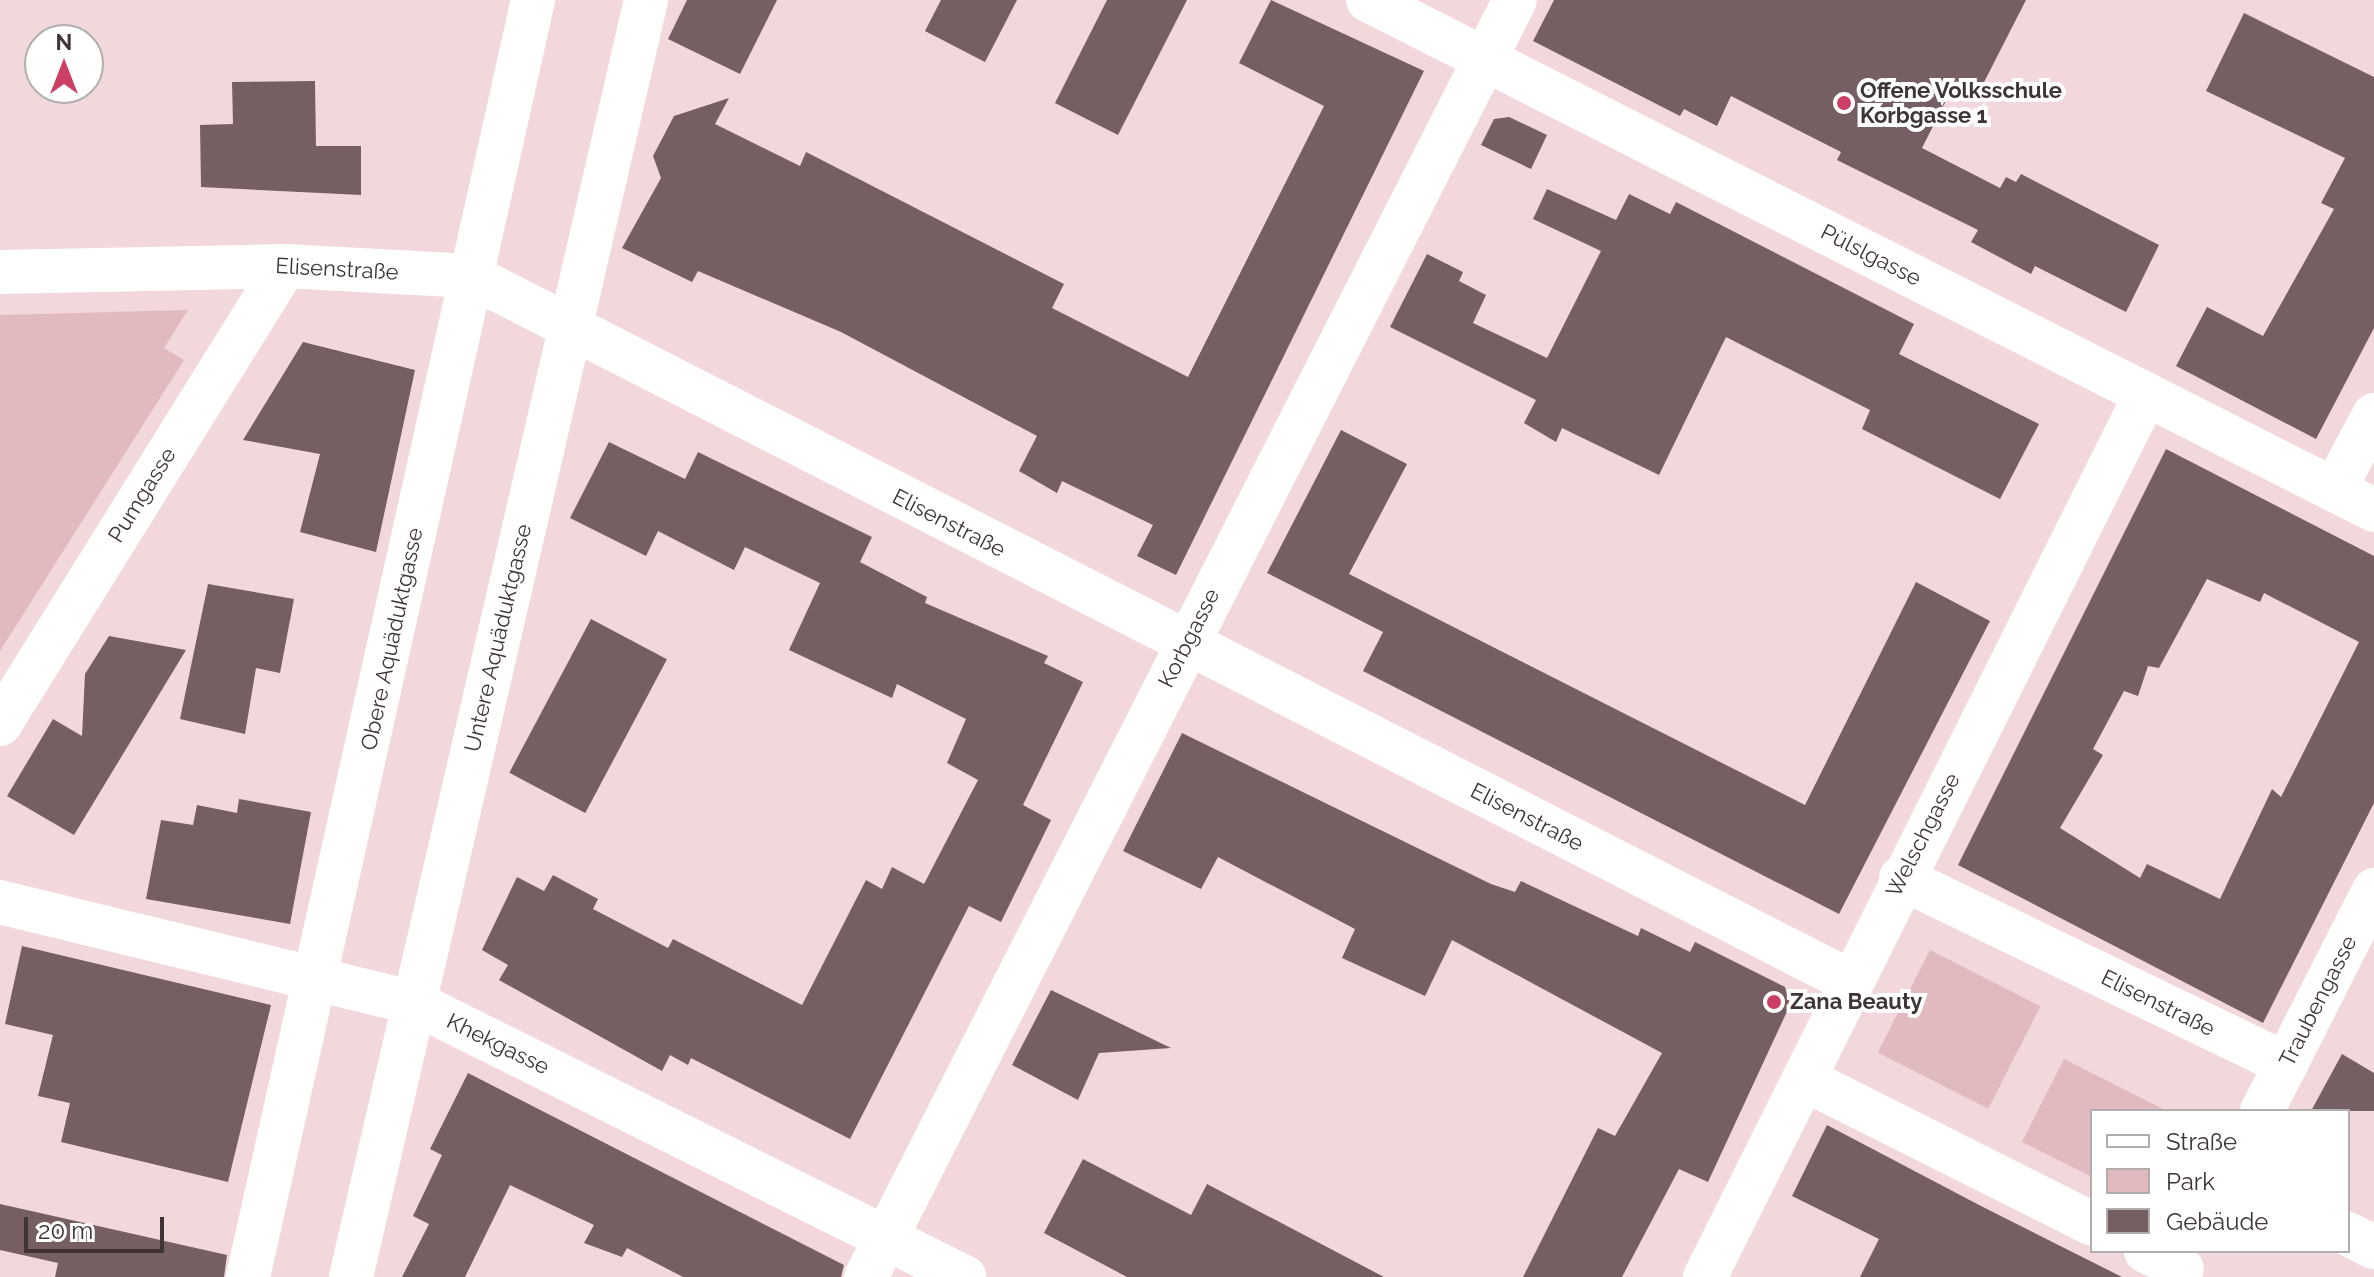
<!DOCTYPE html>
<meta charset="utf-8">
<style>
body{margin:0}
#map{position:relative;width:2374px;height:1277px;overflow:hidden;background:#f2d8db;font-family:Raleway,sans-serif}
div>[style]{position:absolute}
.green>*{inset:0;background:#e1babf;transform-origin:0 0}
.building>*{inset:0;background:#755f62;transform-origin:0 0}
.minor>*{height:44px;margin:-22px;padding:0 22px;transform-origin:22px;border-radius:22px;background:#fff}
.dots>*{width:22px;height:22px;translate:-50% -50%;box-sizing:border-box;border:4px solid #fff;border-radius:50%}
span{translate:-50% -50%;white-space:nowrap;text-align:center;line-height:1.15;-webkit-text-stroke:8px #fff;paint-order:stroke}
.poi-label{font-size:22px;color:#3f3536;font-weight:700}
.left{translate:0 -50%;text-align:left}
.street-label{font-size:22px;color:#3f3536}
.legend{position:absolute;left:2090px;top:1109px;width:260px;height:144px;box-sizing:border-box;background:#fff;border:2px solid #b2aeaf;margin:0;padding:10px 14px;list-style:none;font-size:24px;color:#3f3536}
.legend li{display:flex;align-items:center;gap:16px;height:40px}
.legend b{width:40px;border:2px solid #b2aeaf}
.north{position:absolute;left:24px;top:24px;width:80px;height:80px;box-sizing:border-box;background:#fff;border:2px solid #b2aeaf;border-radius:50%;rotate:0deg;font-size:22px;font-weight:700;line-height:32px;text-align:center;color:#3f3536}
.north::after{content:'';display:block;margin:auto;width:28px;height:36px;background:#cc3e64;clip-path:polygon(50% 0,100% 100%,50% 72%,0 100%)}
.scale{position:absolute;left:24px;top:1217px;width:140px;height:36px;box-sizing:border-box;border:4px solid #3f3536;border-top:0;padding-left:10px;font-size:24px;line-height:28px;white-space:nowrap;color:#3f3536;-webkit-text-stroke:6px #fff;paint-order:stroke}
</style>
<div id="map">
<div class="green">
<i style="clip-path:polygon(188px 310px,164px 348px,184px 360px,0 651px,0 315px)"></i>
<i style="left:1930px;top:950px;width:124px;height:115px;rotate:27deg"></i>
<i style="clip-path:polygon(2064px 1059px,2167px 1111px,2092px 1111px,2092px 1177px,2022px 1142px)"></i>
</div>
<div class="building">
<i style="clip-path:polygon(687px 0,777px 0,740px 74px,668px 39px)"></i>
<i style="clip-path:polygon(941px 0,1017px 0,985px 62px,925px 31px)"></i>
<i style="clip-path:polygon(1107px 0,1187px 0,1118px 135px,1055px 103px)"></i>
<i style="clip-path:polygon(1271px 0,1424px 71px,1176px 575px,1137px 556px,1153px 525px,1062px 481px,1057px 493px,1019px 471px,1037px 436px,841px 332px,698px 271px,692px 282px,622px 248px,661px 178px,653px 156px,674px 116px,729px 98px,715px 124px,800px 166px,806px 152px,1064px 284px,1052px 308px,1188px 377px,1324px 106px,1239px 63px)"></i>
<i style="clip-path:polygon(1554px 0,2026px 0,1979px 92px,1956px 81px,1922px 148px,2000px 188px,2006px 177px,2016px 182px,2021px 174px,2159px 245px,2126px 312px,2035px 266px,2031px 274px,1971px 242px,1978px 230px,1837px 160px,1841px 152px,1731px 96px,1717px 126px,1684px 109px,1680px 116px,1533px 41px)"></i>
<i style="clip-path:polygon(2244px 13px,2374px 77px,2374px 328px,2316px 439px,2176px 366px,2207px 307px,2263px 336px,2334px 209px,2321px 203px,2345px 158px,2206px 91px)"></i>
<i style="clip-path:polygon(315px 81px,316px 146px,361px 146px,361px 195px,201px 187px,200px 125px,233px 124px,232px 82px)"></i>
<i style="clip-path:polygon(1509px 117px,1547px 135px,1531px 169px,1481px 145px,1494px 119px)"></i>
<i style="clip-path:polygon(1547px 189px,1616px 220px,1629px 194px,1670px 214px,1676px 202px,1914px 324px,1899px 354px,2039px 424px,2000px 499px,1862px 429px,1870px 410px,1726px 337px,1659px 475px,1562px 428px,1556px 442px,1524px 423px,1536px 400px,1390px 327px,1427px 254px,1463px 272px,1459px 281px,1486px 295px,1473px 323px,1547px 358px,1601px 251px,1533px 219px)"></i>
<i style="clip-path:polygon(303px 342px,415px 370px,376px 552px,300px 532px,320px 454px,243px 440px)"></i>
<i style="clip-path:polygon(1341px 430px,1407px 464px,1349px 574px,1805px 805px,1916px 582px,1990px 621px,1839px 914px,1363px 671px,1383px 632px,1267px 573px)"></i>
<i style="clip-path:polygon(609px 442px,685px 479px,698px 452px,872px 537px,860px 562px,927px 597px,925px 603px,1048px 656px,1044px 663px,1083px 682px,1023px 805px,1051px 820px,1001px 922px,969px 906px,850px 1139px,691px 1058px,688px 1065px,670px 1055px,662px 1071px,499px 980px,508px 965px,482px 950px,517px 877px,544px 891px,553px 875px,598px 899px,593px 909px,668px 948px,673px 939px,802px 1005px,866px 880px,882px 889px,892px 867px,924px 884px,978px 780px,947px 763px,966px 719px,897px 684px,892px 698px,789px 650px,820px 583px,745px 547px,734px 570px,658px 531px,646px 556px,570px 518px)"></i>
<i style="clip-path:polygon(evenodd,2166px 449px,2374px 556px,2374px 803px,2263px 1023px,1958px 865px,2166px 449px,2207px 579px,2260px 602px,2264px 593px,2359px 642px,2281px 797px,2272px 789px,2220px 899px,2147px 864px,2140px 878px,2060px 828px,2103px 755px,2093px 749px,2124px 691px,2138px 696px,2148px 666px,2159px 668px,2207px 579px)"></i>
<i style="clip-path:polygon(208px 584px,294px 599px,280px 673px,256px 668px,245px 734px,180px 719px)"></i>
<i style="left:591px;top:619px;width:86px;height:174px;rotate:28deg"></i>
<i style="clip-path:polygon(109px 636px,186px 650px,74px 835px,7px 796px,53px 719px,82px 736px,85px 674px)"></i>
<i style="clip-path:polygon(1182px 733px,1491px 884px,1515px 892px,1521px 881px,1638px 936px,1641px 928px,1690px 952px,1695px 942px,1785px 987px,1790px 1005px,1708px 1182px,1679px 1169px,1622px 1277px,1523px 1277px,1598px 1128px,1615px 1136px,1662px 1053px,1452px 940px,1425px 996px,1342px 958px,1355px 929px,1218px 857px,1201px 889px,1123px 851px)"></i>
<i style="clip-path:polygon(239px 799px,311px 812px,290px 924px,146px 899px,161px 820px,193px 825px,197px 805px,237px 813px)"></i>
<i style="clip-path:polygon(22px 946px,271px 1005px,228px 1182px,61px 1142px,70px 1103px,38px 1096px,53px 1035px,5px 1024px)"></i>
<i style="clip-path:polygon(1051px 990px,1171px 1048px,1099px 1053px,1078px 1100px,1012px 1065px)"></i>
<i style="clip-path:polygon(2342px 1054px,2374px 1073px,2374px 1111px,2311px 1111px)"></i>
<i style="clip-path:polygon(468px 1073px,844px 1265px,841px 1277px,683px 1277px,627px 1248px,622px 1257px,584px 1243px,594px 1225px,510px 1185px,465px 1277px,402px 1277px,429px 1224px,413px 1216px,442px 1155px,430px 1149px)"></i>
<i style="clip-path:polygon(1827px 1125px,1981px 1206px,2122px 1277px,1860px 1277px,1879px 1239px,1792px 1196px)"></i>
<i style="clip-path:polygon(1083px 1159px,1191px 1215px,1207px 1184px,1384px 1277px,1127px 1277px,1044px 1233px)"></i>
<i style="clip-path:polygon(0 1204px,227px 1255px,224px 1277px,55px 1277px,58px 1263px,0 1250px)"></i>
</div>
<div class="minor">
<i style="left:1368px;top:0;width:1128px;rotate:26.88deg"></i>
<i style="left:0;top:272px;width:285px;rotate:-1.2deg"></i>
<i style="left:285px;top:266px;width:186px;rotate:3.1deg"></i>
<i style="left:471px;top:276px;width:1548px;rotate:27.09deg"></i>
<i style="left:2334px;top:490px;width:85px;rotate:-61.9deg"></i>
<i style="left:0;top:724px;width:539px;rotate:-58.11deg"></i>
<i style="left:1901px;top:878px;width:428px;rotate:25.8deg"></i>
<i style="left:0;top:902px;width:427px;rotate:13.7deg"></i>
<i style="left:415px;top:1003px;width:614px;rotate:26.52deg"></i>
<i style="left:1804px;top:1079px;width:322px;rotate:26.7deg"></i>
<i style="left:2262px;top:1111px;width:248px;rotate:-63.1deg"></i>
<i style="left:2348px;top:1234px;width:29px;rotate:27deg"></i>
<i style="left:2146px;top:1251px;width:40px;rotate:26.6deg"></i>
<i style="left:248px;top:1277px;width:1308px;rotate:-77.42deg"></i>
<i style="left:351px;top:1277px;width:1311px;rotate:-76.99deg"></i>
<i style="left:866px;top:1277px;width:1432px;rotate:-63.06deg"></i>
<i style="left:1705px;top:1277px;width:987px;rotate:-63.46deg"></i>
</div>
<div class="dots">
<i style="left:1844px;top:103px;background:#cc3e64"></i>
<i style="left:1774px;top:1002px;background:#cc3e64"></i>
</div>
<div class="poi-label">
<span class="left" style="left:1860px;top:103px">Offene Volksschule<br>Korbgasse 1</span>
<span class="left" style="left:1790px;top:1002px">Zana Beauty</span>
</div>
<div class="street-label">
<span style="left:1871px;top:255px;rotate:27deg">Pülslgasse</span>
<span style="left:337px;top:269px;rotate:3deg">Elisenstraße</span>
<span style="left:142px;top:495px;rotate:-58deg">Pumgasse</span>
<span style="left:949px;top:523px;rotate:27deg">Elisenstraße</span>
<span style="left:498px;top:638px;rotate:-77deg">Untere Aquäduktgasse</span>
<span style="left:1189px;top:638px;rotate:-63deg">Korbgasse</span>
<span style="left:392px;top:639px;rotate:-78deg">Obere Aquäduktgasse</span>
<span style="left:1527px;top:817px;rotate:27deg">Elisenstraße</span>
<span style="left:1923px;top:835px;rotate:-63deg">Welschgasse</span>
<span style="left:2318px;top:1001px;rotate:-63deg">Traubengasse</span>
<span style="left:2158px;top:1003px;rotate:26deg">Elisenstraße</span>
<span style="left:498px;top:1044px;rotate:26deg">Khekgasse</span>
</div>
<ul class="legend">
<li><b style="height:10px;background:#fff"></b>Straße</li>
<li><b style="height:22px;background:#e1babf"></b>Park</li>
<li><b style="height:22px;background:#755f62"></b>Gebäude</li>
</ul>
<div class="north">N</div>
<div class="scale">20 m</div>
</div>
